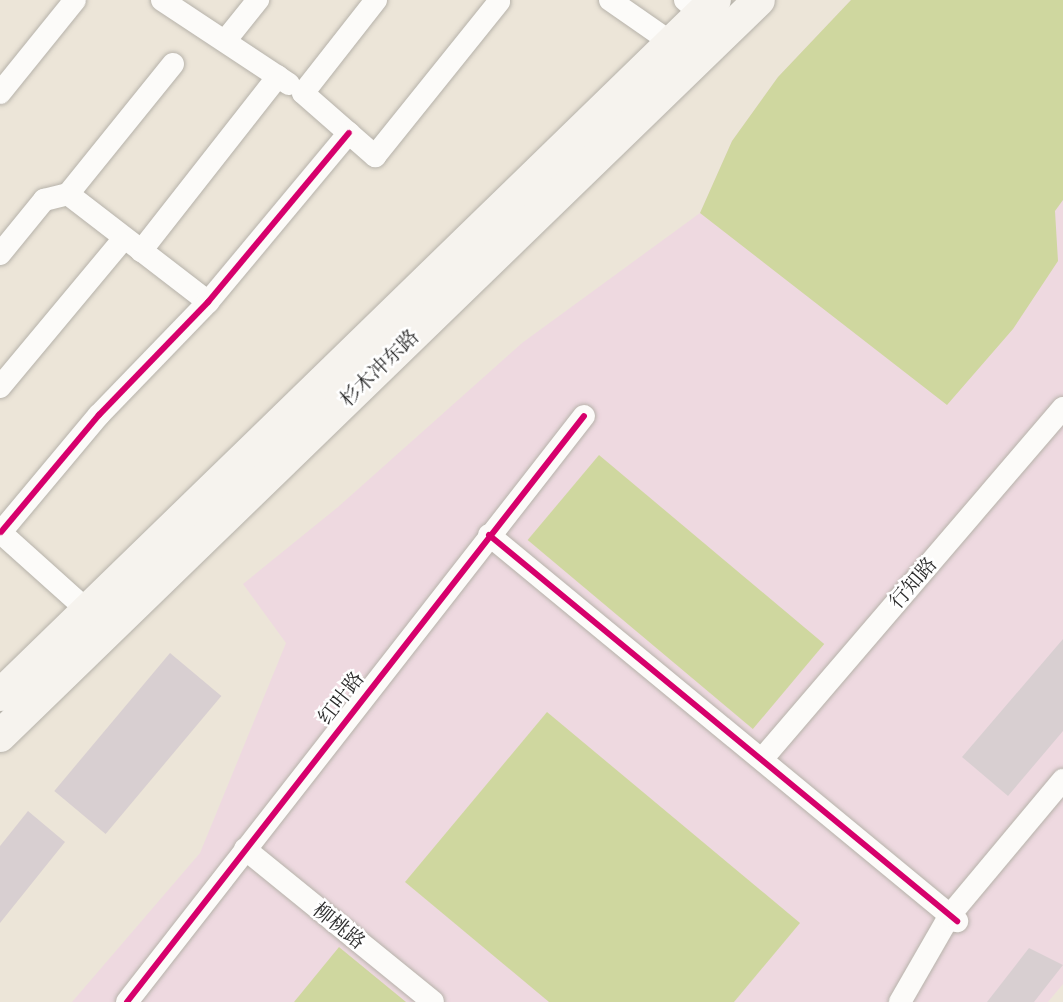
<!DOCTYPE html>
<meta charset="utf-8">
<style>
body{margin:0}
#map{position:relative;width:1063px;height:1002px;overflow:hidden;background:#ece5d8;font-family:Cardo,"Noto Serif SC",serif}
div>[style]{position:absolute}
.built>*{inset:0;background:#eed9e0}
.green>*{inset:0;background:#cfd79f;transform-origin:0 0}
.building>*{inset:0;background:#d8cfd1;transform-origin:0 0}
.roads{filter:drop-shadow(0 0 2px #b6b2aa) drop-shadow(0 0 2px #b6b2aa)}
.minor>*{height:22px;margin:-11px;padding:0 11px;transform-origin:11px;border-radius:11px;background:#fcfbf9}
.secondary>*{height:32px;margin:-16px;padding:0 16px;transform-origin:16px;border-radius:16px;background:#f6f3ee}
.cycleway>*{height:6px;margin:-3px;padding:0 3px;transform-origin:3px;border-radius:3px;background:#d6006c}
span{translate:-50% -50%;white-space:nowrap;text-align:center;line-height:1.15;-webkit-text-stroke:5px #fff;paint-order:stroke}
.street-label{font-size:20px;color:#2b2b2b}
</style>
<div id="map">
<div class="built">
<i style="clip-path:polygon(851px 0,1063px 0,1063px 984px,1048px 1002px,72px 1002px,200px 853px,286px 643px,243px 584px,338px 507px,522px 343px,700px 213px,732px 141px,778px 77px)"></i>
</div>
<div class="green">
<i style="clip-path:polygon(851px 0,1063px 0,1063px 200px,1055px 211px,1058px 261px,1013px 329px,947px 405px,700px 213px,732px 141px,778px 77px)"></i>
<i style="left:599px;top:455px;width:294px;height:111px;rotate:40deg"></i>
<i style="clip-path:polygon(547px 712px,800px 923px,734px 1002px,549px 1002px,405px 882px)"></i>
<i style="clip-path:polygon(339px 947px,406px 1002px,294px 1002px)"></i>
</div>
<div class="building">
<i style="clip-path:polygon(1063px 639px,1063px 731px,1008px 796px,962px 757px)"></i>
<i style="left:170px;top:653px;width:67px;height:180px;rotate:40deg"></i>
<i style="clip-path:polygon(28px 811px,65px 842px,0 923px,0 846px)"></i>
<i style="clip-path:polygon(1029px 948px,1063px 965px,1034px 1002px,987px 1002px)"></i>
</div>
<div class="roads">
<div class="minor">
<i style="left:162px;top:0;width:152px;rotate:33.5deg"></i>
<i style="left:376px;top:0;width:118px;rotate:128.1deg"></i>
<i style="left:303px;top:93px;width:96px;rotate:41.2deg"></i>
<i style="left:375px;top:156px;width:198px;rotate:-51.2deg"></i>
<i style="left:610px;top:0;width:88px;rotate:34.8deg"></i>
<i style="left:685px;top:0;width:35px;rotate:41deg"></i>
<i style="left:225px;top:41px;width:53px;rotate:-51.2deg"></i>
<i style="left:173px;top:64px;width:167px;rotate:128.9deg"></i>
<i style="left:68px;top:194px;width:177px;rotate:37.6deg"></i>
<i style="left:0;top:93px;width:119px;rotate:-51.1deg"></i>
<i style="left:141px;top:251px;width:222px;rotate:-51.9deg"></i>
<i style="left:0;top:254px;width:70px;rotate:-50.8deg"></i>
<i style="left:44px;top:200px;width:25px;rotate:-14deg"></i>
<i style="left:0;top:387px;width:194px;rotate:-50.2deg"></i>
<i style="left:0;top:532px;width:117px;rotate:41.9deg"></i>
<i style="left:1px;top:532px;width:153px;rotate:-50.1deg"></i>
<i style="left:99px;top:415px;width:157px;rotate:-46deg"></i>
<i style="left:208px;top:302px;width:220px;rotate:-50.2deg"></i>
<i style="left:489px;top:535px;width:607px;rotate:39.52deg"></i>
<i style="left:763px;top:758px;width:461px;rotate:-49.4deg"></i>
<i style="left:245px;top:849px;width:242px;rotate:39.1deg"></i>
<i style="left:127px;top:1002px;width:743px;rotate:-52.05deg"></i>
<i style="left:900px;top:1002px;width:100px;rotate:-60.1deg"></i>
<i style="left:950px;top:915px;width:176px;rotate:-50.1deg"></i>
</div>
<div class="secondary">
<i style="left:0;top:695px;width:997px;rotate:-44.19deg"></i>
<i style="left:0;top:736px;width:1057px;rotate:-44.12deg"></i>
</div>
</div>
<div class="cycleway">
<i style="left:1px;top:532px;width:153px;rotate:-50.1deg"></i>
<i style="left:99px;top:415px;width:157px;rotate:-46deg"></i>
<i style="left:208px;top:302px;width:220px;rotate:-50.2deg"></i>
<i style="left:489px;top:535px;width:607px;rotate:39.52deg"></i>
<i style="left:127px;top:1002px;width:743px;rotate:-52.05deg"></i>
</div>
<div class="street-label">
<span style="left:379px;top:368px;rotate:-44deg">杉木冲东路</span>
<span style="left:913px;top:583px;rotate:-49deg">行知路</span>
<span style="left:341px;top:698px;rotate:-52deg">红叶路</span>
<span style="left:339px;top:926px;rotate:39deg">柳桃路</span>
</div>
</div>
